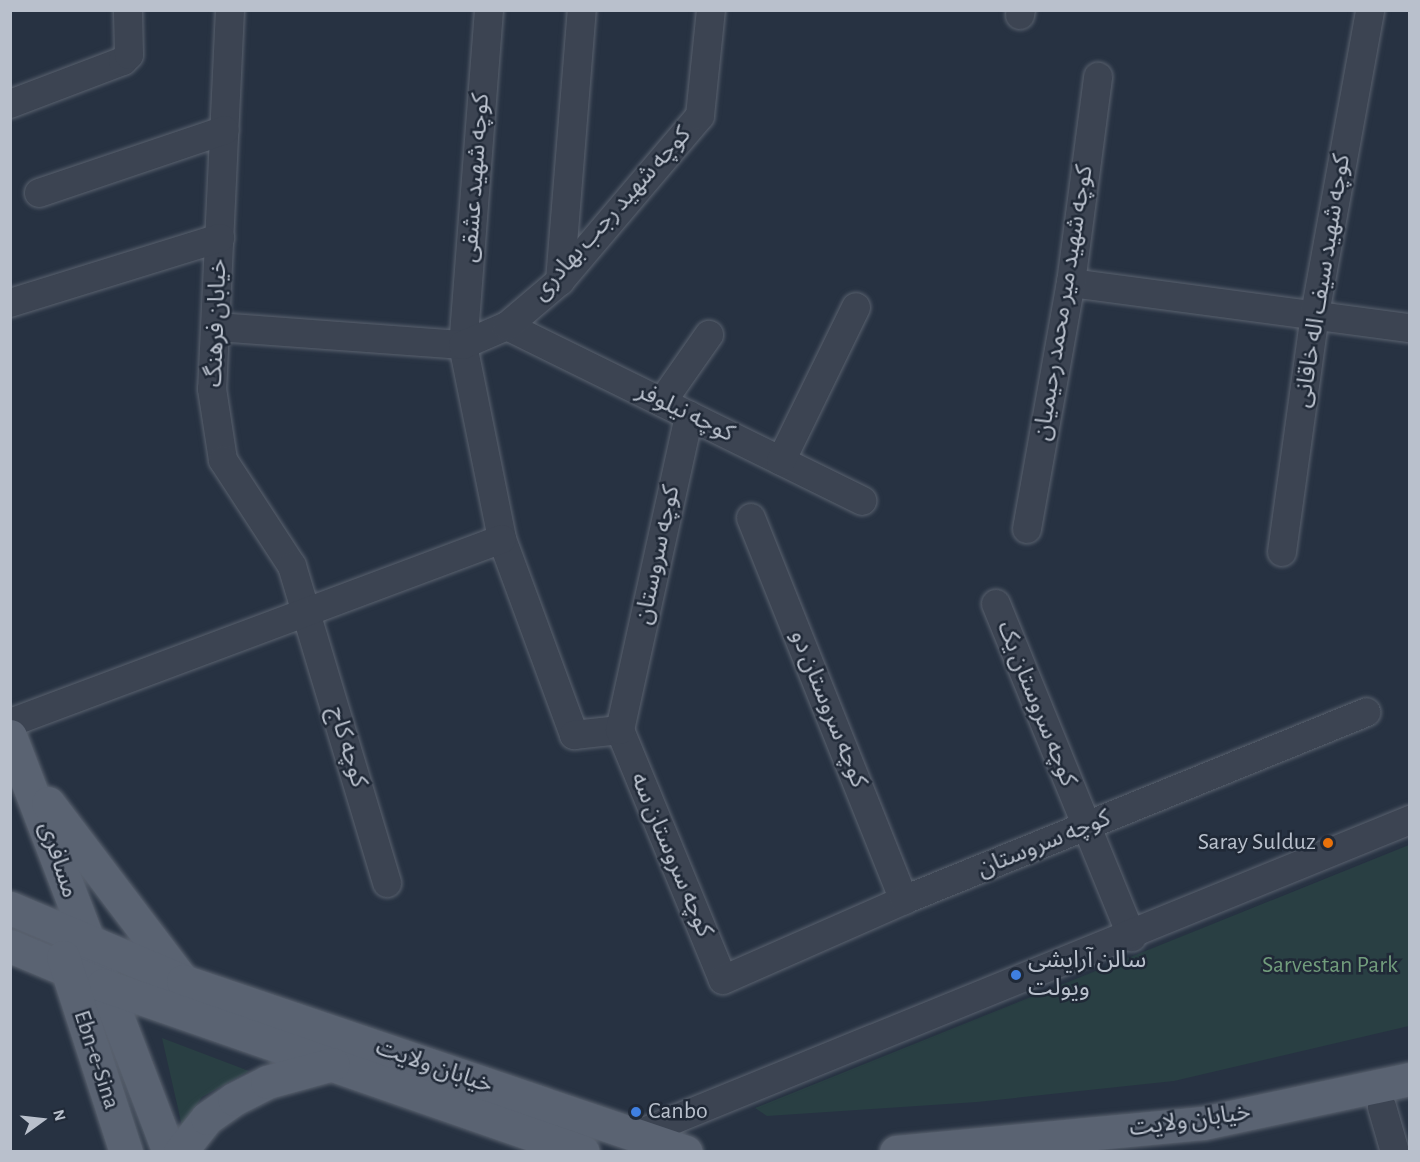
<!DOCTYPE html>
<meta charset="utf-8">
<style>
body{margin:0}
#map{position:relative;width:1420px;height:1162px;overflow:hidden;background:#273242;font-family:"Alegreya Sans","Noto Sans Arabic",sans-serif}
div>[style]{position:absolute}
.green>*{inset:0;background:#293f43}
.roads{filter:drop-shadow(0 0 2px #5a626f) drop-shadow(0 0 2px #5a626f)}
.minor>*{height:28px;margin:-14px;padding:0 14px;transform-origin:14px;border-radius:14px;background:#3c4452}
.major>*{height:33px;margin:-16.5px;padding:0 16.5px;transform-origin:16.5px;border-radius:16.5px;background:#5a6372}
.dots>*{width:16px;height:16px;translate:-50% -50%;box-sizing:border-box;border:3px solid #202937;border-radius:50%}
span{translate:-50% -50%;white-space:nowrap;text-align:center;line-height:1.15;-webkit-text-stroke:5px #202937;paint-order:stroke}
.street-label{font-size:24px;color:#b9c0cc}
.poi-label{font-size:24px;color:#b9c0cc}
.right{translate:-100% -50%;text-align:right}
.left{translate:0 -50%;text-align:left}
.park-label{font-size:24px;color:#719c7c}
.frame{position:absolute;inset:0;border:12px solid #b9c0cc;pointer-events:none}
.north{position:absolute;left:12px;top:1090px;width:60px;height:60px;-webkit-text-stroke:4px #202937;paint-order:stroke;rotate:75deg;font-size:16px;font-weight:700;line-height:24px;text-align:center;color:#b9c0cc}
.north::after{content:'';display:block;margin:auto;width:21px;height:27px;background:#b9c0cc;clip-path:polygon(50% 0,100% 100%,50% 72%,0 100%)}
</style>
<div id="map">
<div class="green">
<i style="clip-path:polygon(1409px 845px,1409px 1026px,1174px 1081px,977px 1102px,767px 1116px,755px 1108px)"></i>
<i style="clip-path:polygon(162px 1038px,249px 1071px,202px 1097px,182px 1126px)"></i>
</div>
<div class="roads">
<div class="minor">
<i style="left:230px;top:10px;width:379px;rotate:92.7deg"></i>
<i style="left:212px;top:389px;width:72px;rotate:81.2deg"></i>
<i style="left:223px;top:460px;width:126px;rotate:56.9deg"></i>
<i style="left:292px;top:566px;width:331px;rotate:73.3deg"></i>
<i style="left:489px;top:10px;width:336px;rotate:94.4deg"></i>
<i style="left:463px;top:345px;width:198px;rotate:78.6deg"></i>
<i style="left:502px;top:539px;width:209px;rotate:69.8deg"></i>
<i style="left:574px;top:735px;width:46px;rotate:-6.2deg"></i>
<i style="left:1020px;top:15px;width:5px;rotate:-79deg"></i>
<i style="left:10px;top:104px;width:121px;rotate:-20.8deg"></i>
<i style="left:123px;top:61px;width:8px;rotate:-45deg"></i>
<i style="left:129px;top:55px;width:45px;rotate:-91.3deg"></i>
<i style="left:39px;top:193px;width:196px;rotate:-18.7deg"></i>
<i style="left:560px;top:281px;width:272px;rotate:-85.4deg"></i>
<i style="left:1071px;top:283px;width:342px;rotate:7.6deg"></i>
<i style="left:10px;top:303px;width:220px;rotate:-17.2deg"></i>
<i style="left:507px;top:326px;width:396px;rotate:26.2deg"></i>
<i style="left:217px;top:327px;width:247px;rotate:4.2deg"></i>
<i style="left:463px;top:345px;width:48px;rotate:-23.4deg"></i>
<i style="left:507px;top:326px;width:70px;rotate:-40.3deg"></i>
<i style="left:560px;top:281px;width:216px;rotate:-49.7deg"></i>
<i style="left:700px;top:116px;width:107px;rotate:-84.1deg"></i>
<i style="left:662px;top:402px;width:82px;rotate:-55deg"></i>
<i style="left:781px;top:461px;width:171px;rotate:-64deg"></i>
<i style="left:751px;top:518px;width:412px;rotate:68.2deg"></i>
<i style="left:1027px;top:529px;width:250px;rotate:-79.9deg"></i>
<i style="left:1071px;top:283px;width:208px;rotate:-82.5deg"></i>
<i style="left:1282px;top:552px;width:240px;rotate:-82.1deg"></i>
<i style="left:1315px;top:314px;width:309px;rotate:-79.7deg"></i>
<i style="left:996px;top:604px;width:360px;rotate:67.8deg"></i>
<i style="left:10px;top:723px;width:525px;rotate:-20.5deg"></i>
<i style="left:620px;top:730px;width:270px;rotate:67.6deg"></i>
<i style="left:723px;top:980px;width:198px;rotate:-23.8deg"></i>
<i style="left:904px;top:900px;width:499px;rotate:-22.1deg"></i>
<i style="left:620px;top:730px;width:322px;rotate:-77.6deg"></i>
<i style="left:1382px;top:1107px;width:47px;rotate:73.9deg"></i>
<i style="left:634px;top:1136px;width:838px;rotate:-22.16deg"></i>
</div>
<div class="major">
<i style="left:10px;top:736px;width:445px;rotate:69.1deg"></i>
<i style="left:48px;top:803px;width:222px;rotate:52.9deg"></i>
<i style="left:10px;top:908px;width:188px;rotate:22.9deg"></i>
<i style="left:183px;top:981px;width:531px;rotate:18.78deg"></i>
<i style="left:10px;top:946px;width:101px;rotate:22.8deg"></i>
<i style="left:103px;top:985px;width:508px;rotate:19.18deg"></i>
<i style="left:63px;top:957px;width:205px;rotate:72.1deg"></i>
<i style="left:180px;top:1152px;width:43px;rotate:-51.5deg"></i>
<i style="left:207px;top:1118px;width:33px;rotate:-35deg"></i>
<i style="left:234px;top:1099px;width:37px;rotate:-27deg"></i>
<i style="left:267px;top:1082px;width:68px;rotate:-15.3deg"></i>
<i style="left:896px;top:1152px;width:308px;rotate:-5.4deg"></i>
<i style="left:1203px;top:1123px;width:212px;rotate:-12deg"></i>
</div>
</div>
<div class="dots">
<i style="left:1328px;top:843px;background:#e8710a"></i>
<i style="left:1016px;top:975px;background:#3f7fe0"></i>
<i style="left:636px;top:1112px;background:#3f7fe0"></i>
</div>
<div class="street-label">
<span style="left:476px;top:178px;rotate:-86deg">کوچه شهید عشقی</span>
<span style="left:612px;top:214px;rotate:-48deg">کوچه شهید رجب بهادری</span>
<span style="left:1323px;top:281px;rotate:-81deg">کوچه شهید سیف اله خاقانی</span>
<span style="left:1064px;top:303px;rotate:-81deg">کوچه شهید میر محمد رحیمیان</span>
<span style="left:217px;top:323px;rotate:-88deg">خیابان فرهنگ</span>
<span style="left:685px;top:413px;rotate:26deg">کوچه نیلوفر</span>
<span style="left:658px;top:555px;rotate:-78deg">کوچه سروستان</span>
<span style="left:1036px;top:704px;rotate:68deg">کوچه سروستان یک</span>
<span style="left:828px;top:709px;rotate:68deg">کوچه سروستان دو</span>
<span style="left:347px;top:747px;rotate:73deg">کوچه کاج</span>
<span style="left:1044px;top:844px;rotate:-22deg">کوچه سروستان</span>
<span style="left:671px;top:855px;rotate:67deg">کوچه سروستان سه</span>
<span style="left:58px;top:860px;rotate:72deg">مسافری</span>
<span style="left:96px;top:1060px;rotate:72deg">Ebn-e-Sina</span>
<span style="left:434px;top:1067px;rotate:19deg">خیابان ولایت</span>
<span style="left:1190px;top:1121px;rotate:-8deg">خیابان ولایت</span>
</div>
<div class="poi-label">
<span class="right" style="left:1316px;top:843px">Saray Sulduz</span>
<span class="left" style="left:1028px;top:975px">سالن آرایشی<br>ویولت</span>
<span class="left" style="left:648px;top:1112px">Canbo</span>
</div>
<div class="park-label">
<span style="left:1330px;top:966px">Sarvestan Park</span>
</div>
<div class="frame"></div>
<div class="north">N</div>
</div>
